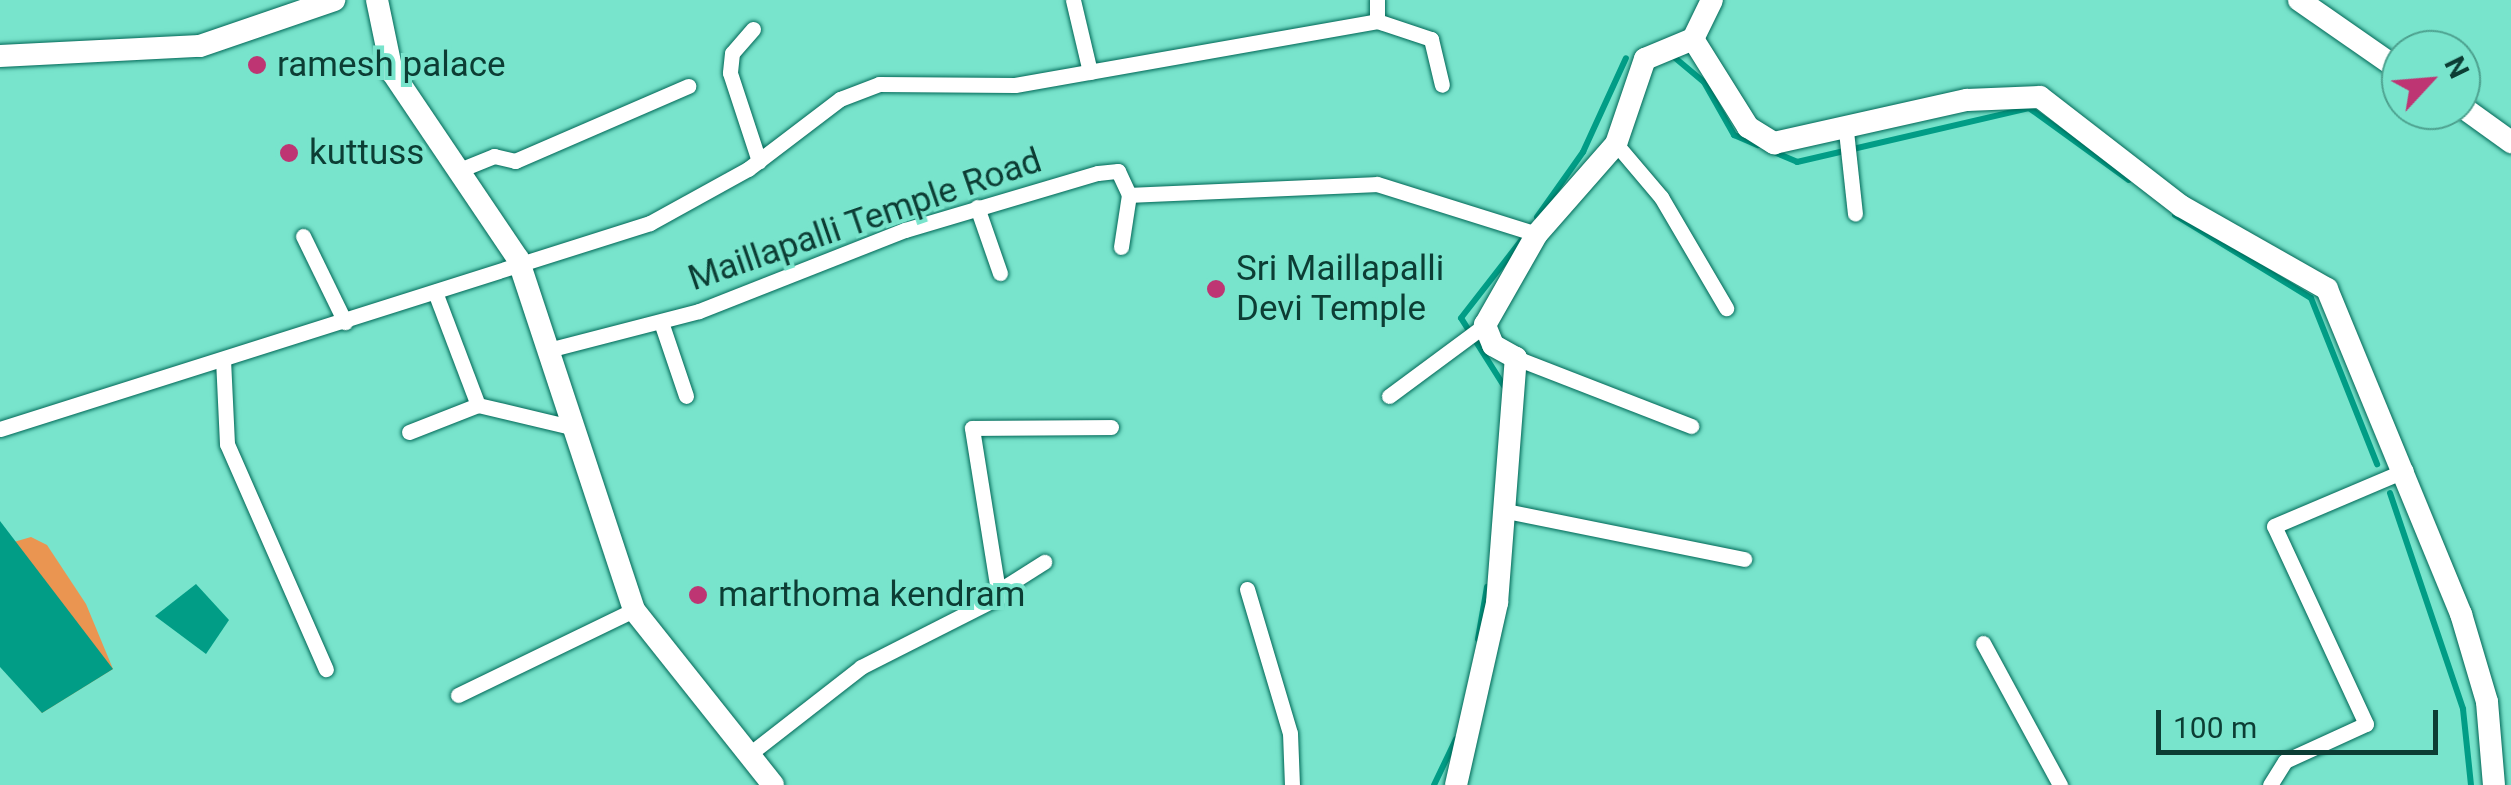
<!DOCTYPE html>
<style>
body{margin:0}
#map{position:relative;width:2511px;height:785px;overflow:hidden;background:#78e4cc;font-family:Roboto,sans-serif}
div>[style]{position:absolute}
.green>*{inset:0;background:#ea9551}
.water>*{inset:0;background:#019d86}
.stream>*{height:6px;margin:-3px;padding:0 3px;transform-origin:3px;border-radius:3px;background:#019d86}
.roads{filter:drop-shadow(0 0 2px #006757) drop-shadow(0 0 2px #006757)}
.street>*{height:15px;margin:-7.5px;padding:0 7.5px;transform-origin:7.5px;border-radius:7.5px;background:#fff}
.secondary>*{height:22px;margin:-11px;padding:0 11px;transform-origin:11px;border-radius:11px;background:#fff}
.dots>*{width:28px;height:28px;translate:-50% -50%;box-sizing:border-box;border:5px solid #78e4cc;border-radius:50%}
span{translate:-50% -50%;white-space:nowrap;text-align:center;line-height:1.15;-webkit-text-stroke:8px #78e4cc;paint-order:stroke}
.poi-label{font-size:35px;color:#0c3d34}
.left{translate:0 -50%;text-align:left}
.street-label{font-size:35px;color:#0c3d34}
.north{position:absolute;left:2381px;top:30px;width:100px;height:100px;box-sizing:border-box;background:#78e4cc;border:2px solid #4da18f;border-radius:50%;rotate:64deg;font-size:28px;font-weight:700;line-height:40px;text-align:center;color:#0c3d34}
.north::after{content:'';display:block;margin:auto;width:35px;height:45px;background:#be3573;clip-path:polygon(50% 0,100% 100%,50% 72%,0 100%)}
.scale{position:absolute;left:2156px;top:710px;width:282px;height:45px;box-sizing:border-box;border:5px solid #0c3d34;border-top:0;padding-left:12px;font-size:30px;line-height:35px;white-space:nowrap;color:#0c3d34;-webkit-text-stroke:8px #78e4cc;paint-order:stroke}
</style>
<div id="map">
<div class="green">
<i style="clip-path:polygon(31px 537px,47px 545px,86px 604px,113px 669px,42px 713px,0 662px,0 546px)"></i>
</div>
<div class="water">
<i style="clip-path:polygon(0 521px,113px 669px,42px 713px,0 667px)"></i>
<i style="clip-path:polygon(196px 584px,229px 620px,206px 654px,155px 616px)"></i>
</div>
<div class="stream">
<i style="left:1674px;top:57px;width:39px;rotate:40deg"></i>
<i style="left:1704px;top:82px;width:61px;rotate:60.5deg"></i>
<i style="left:1734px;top:135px;width:26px;rotate:23deg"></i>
<i style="left:1774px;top:152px;width:25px;rotate:23deg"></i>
<i style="left:1797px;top:162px;width:238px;rotate:-13.1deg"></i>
<i style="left:2029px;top:108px;width:123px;rotate:35.8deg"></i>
<i style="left:2175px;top:215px;width:159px;rotate:31.4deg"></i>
<i style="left:2311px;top:298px;width:179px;rotate:68.3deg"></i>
<i style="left:1537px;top:217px;width:80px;rotate:-54.7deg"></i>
<i style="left:1583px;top:152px;width:103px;rotate:-65.4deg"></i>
<i style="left:1504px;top:386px;width:80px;rotate:-122.3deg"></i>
<i style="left:1461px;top:318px;width:98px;rotate:-52.1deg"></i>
<i style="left:2390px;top:493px;width:228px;rotate:71.3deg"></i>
<i style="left:2463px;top:709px;width:76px;rotate:84deg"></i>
<i style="left:1478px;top:639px;width:53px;rotate:-80.2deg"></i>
<i style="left:1434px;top:785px;width:51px;rotate:-64.4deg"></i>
</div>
<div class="roads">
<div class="street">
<i style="left:1073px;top:0;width:74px;rotate:76.7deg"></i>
<i style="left:1377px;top:21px;width:21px;rotate:-90deg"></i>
<i style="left:753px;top:29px;width:32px;rotate:131deg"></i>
<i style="left:732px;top:53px;width:20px;rotate:96deg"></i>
<i style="left:730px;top:73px;width:93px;rotate:71.8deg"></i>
<i style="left:1846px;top:131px;width:83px;rotate:83.8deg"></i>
<i style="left:1616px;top:144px;width:70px;rotate:49.7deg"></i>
<i style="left:1661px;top:197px;width:129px;rotate:59.6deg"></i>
<i style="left:457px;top:171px;width:40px;rotate:-22deg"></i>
<i style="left:494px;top:156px;width:22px;rotate:13deg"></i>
<i style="left:515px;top:161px;width:189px;rotate:-23.4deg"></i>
<i style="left:977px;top:207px;width:70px;rotate:70.8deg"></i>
<i style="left:303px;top:236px;width:96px;rotate:64deg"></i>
<i style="left:1121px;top:247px;width:53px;rotate:-81.3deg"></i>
<i style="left:435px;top:292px;width:121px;rotate:69.2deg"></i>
<i style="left:661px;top:322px;width:78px;rotate:71.3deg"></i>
<i style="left:552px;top:349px;width:152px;rotate:-14.5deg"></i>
<i style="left:699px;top:311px;width:221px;rotate:-21.5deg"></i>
<i style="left:905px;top:230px;width:201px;rotate:-16.5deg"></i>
<i style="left:1098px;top:173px;width:20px;rotate:-6deg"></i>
<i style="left:1118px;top:171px;width:26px;rotate:65deg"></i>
<i style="left:1129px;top:195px;width:248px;rotate:-2.5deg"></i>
<i style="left:1377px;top:184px;width:168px;rotate:17.4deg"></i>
<i style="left:1516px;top:358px;width:188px;rotate:21.2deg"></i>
<i style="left:223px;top:359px;width:85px;rotate:87.3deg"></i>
<i style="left:227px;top:444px;width:246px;rotate:66.3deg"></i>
<i style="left:1389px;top:396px;width:119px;rotate:-36.5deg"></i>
<i style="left:0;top:429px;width:682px;rotate:-17.58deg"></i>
<i style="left:650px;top:223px;width:112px;rotate:-28.9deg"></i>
<i style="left:748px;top:169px;width:116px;rotate:-37.3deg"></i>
<i style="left:840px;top:99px;width:42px;rotate:-21deg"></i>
<i style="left:879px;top:84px;width:136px;rotate:0.4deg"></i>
<i style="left:1015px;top:85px;width:368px;rotate:-10deg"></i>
<i style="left:1377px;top:21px;width:57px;rotate:18.4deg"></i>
<i style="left:1431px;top:39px;width:47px;rotate:76.6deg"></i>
<i style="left:409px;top:432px;width:74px;rotate:-21.4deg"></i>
<i style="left:478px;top:405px;width:91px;rotate:13.3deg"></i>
<i style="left:1506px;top:511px;width:243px;rotate:11.4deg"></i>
<i style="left:1003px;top:588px;width:49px;rotate:-32.4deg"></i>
<i style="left:1247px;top:589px;width:150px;rotate:73.4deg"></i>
<i style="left:1290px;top:733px;width:52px;rotate:87.8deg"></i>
<i style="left:1983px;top:643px;width:162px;rotate:61.5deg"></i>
<i style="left:458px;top:695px;width:195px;rotate:-25.8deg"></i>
<i style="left:752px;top:752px;width:138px;rotate:-37.9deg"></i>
<i style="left:861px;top:667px;width:155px;rotate:-26.9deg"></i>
<i style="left:999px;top:597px;width:171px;rotate:-99.1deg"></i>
<i style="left:972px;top:428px;width:139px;rotate:-0.4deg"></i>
<i style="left:2270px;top:785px;width:28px;rotate:-58deg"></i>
<i style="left:2285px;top:761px;width:89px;rotate:-24.6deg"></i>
<i style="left:2366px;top:724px;width:218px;rotate:-114.9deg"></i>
<i style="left:2274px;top:526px;width:143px;rotate:-23deg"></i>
</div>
<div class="secondary">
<i style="left:377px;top:0;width:74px;rotate:78.2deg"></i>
<i style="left:392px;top:72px;width:225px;rotate:56deg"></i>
<i style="left:518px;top:259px;width:370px;rotate:71.7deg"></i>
<i style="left:634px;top:610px;width:223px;rotate:51.5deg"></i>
<i style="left:2299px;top:0;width:124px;rotate:34.8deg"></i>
<i style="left:1693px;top:39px;width:104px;rotate:58deg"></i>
<i style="left:1748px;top:127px;width:31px;rotate:32deg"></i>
<i style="left:1774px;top:143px;width:198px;rotate:-12.6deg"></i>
<i style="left:1967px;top:100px;width:73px;rotate:-2.4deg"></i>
<i style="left:2040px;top:97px;width:178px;rotate:37.7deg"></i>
<i style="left:2181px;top:206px;width:168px;rotate:29.6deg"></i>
<i style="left:2327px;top:289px;width:352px;rotate:67.6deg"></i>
<i style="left:2461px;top:614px;width:92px;rotate:73.5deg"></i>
<i style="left:2487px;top:702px;width:83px;rotate:85.2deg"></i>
<i style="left:0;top:56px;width:200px;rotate:-2.9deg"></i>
<i style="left:200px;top:46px;width:142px;rotate:-18.9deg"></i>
<i style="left:2461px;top:106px;width:62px;rotate:35.8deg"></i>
<i style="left:1456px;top:785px;width:187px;rotate:-77.3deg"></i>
<i style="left:1497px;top:603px;width:246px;rotate:-85.6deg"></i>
<i style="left:1516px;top:358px;width:26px;rotate:-151deg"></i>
<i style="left:1493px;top:345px;width:22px;rotate:-112deg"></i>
<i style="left:1485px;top:325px;width:105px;rotate:-60.3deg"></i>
<i style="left:1537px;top:234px;width:120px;rotate:-48.7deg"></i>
<i style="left:1616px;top:144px;width:90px;rotate:-71.2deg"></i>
<i style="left:1645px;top:59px;width:52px;rotate:-22.6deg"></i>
<i style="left:1693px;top:39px;width:43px;rotate:-64deg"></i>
</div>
</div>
<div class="dots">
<i style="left:257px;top:65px;background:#be3573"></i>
<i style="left:289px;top:153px;background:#be3573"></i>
<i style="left:1216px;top:289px;background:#be3573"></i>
<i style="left:698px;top:595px;background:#be3573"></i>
</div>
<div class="poi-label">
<span class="left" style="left:277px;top:65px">ramesh palace</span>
<span class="left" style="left:309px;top:153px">kuttuss</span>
<span class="left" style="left:1236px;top:289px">Sri Maillapalli<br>Devi Temple</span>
<span class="left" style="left:718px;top:595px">marthoma kendram</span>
</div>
<div class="street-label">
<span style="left:865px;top:220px;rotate:-19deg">Maillapalli Temple Road</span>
</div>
<div class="north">N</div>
<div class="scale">100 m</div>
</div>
